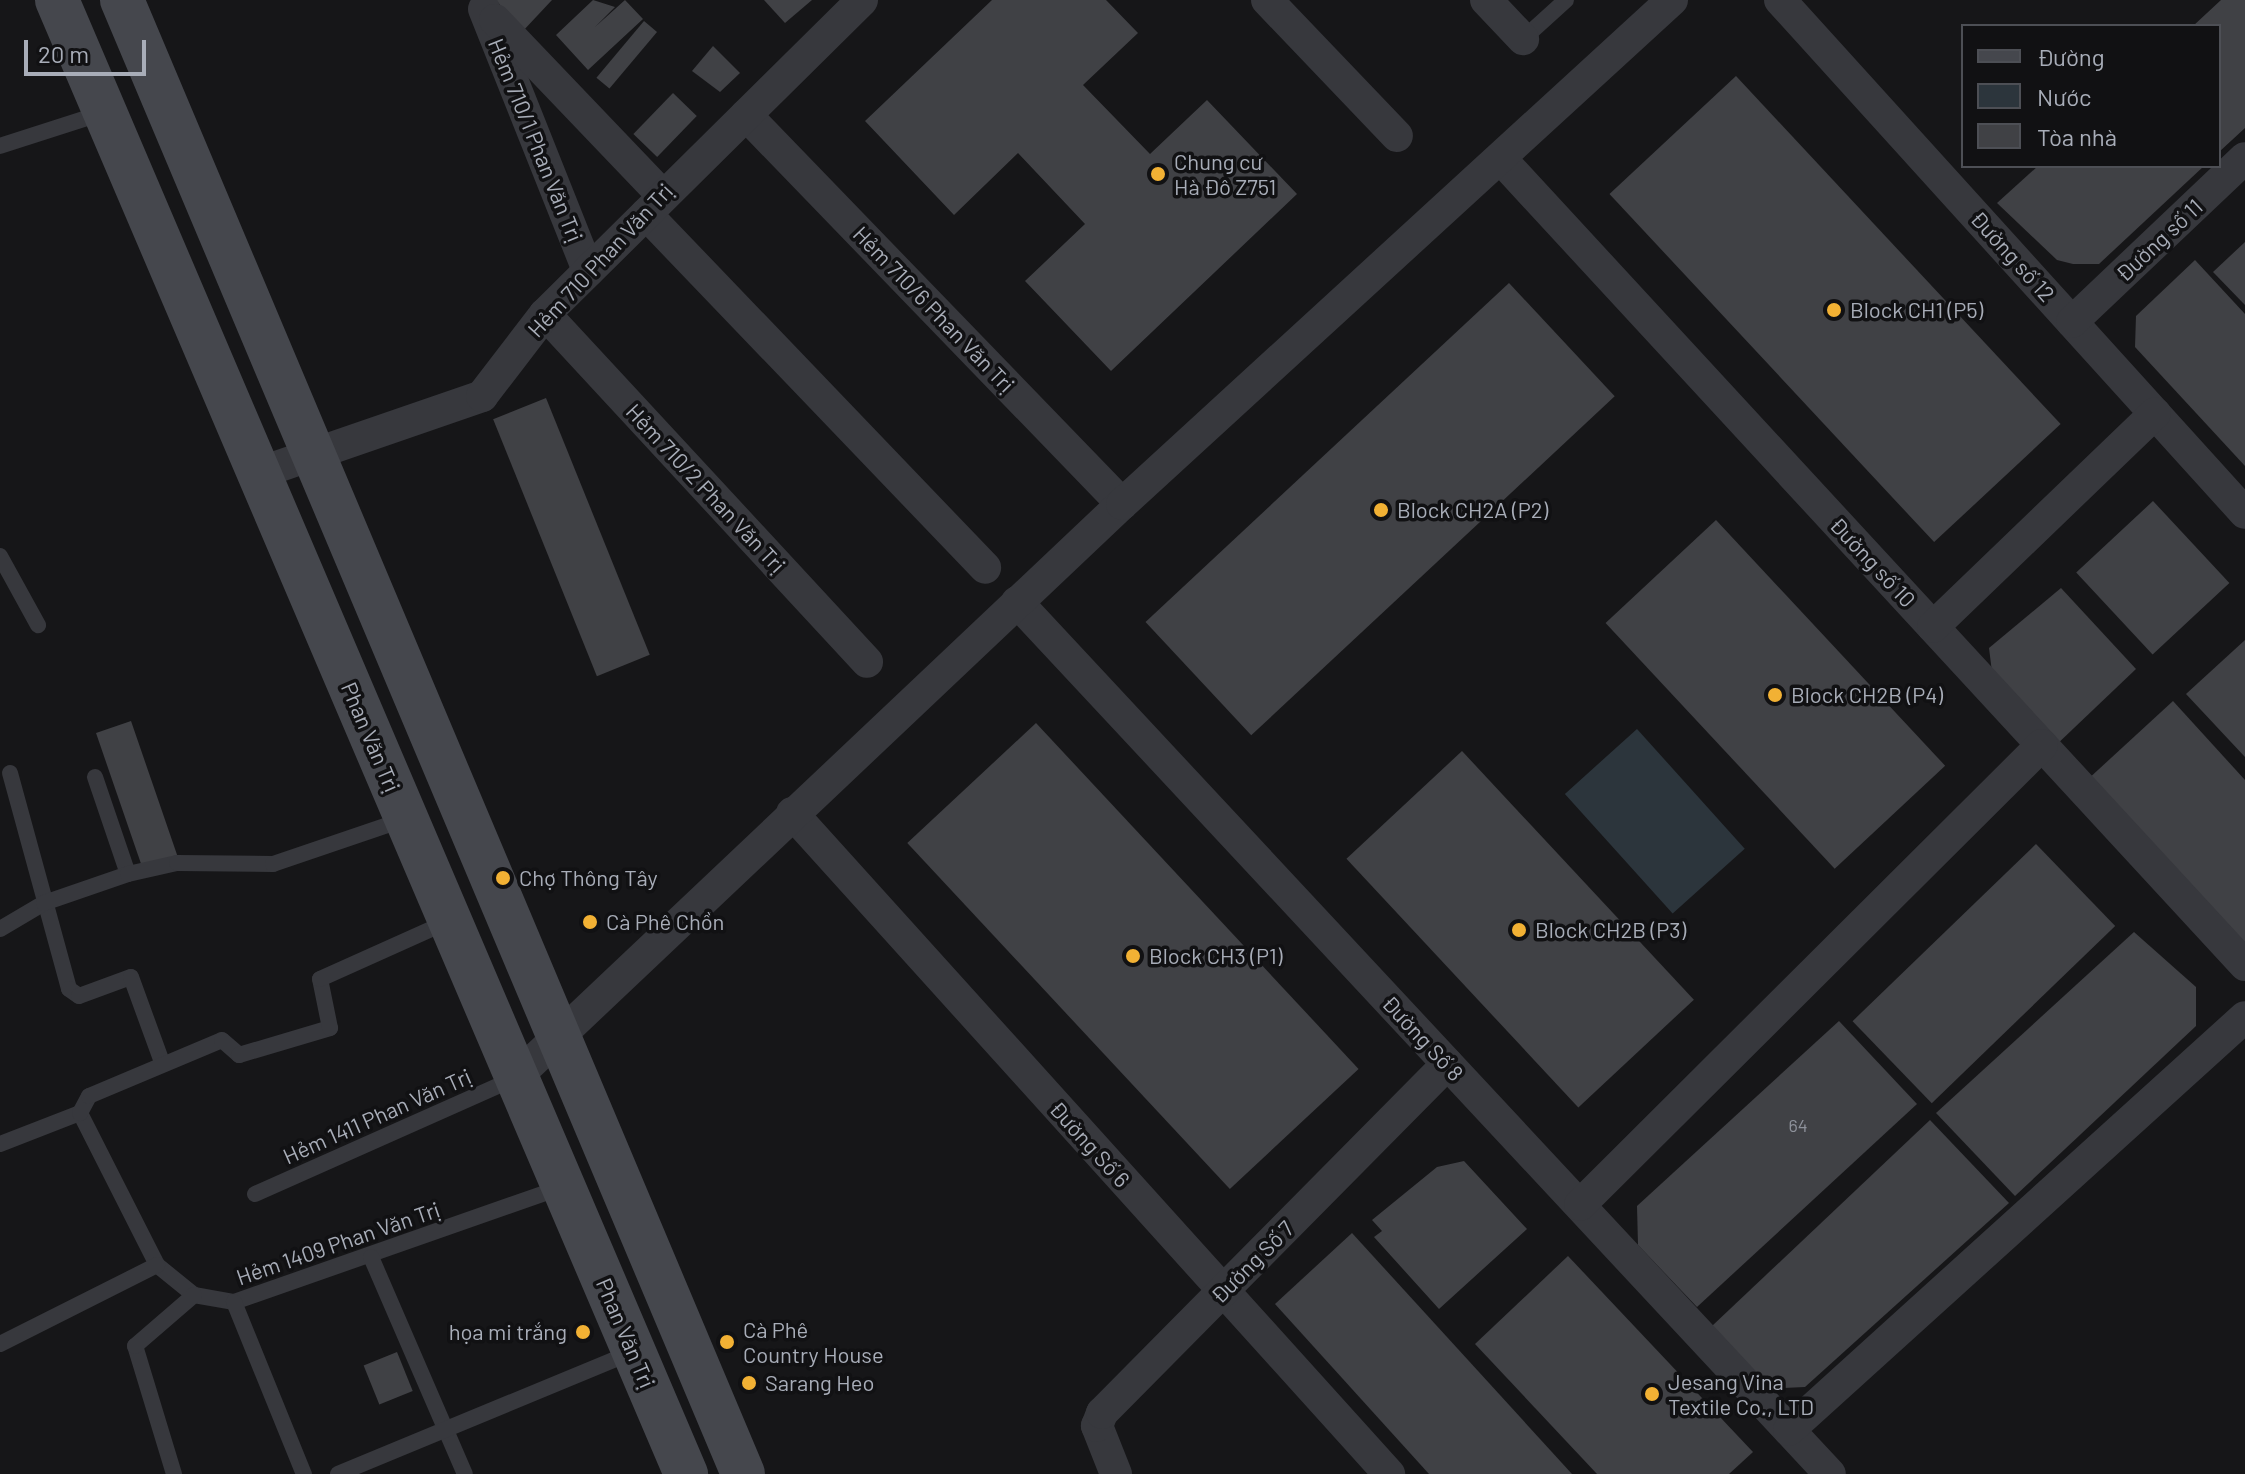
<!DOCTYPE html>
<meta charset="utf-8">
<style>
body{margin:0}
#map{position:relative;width:2245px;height:1474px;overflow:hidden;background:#161618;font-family:Barlow,sans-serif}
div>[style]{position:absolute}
.water>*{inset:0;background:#2c353c;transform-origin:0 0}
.building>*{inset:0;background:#404145;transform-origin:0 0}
.service>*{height:16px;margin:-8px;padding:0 8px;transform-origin:8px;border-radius:8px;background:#37383d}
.minor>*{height:32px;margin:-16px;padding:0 16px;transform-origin:16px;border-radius:16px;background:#37383d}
.secondary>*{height:44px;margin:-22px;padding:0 22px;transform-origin:22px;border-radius:22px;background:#45474d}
.dots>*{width:22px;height:22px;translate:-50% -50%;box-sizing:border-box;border:4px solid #111113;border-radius:50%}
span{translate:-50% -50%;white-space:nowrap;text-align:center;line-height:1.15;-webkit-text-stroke:7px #111113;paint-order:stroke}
.number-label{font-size:18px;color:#8e929b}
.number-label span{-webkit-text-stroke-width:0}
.street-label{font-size:22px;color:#a8adb8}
.poi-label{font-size:22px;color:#a8adb8}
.left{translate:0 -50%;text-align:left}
.right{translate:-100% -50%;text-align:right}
.legend{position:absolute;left:1961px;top:24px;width:260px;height:144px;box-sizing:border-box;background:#111113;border:2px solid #4d4f55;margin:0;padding:10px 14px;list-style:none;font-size:24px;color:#a8adb8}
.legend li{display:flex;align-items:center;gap:16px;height:40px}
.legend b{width:40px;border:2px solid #4d4f55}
.scale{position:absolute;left:24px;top:40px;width:122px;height:36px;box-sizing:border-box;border:4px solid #a8adb8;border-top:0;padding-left:10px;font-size:24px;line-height:28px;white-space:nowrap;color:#a8adb8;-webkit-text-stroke:6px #111113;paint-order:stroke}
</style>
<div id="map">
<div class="water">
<i style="left:1637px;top:729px;width:161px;height:97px;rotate:48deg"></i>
</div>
<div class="building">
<i style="clip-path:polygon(496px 0,552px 0,522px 32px)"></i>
<i style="clip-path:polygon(593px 0,615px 7px,595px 27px,625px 0,643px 19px,588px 70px,556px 35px)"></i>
<i style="clip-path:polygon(764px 0,812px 0,785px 23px)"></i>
<i style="clip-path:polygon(992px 0,1106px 0,1138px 33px,1083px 85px,1150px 154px,1207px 100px,1297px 194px,1111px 371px,1025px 281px,1085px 224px,1018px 153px,954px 215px,865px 121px)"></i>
<i style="clip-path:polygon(2221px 0,2245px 0,2245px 128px,2219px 152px,2219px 26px,2193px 26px)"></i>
<i style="left:644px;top:21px;width:17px;height:74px;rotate:40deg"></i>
<i style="clip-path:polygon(713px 46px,740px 73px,720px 92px,692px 71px)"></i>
<i style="left:1736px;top:76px;width:476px;height:173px;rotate:47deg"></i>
<i style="left:673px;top:93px;width:33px;height:57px;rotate:44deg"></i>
<i style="clip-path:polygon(2038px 166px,2204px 166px,2099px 264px,2073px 264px,2057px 260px,1997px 203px)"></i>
<i style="clip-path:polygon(2245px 242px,2245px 305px,2213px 272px)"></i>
<i style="clip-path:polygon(2195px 260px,2245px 314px,2245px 466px,2135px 347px,2136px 316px)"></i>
<i style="left:1509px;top:283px;width:155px;height:497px;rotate:47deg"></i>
<i style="left:546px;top:398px;width:277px;height:57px;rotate:68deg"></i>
<i style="left:2153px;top:501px;width:112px;height:105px;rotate:47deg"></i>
<i style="left:1716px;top:520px;width:336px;height:151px;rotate:47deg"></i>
<i style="clip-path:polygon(2061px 588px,2136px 669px,2053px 748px,1993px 680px,1989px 648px)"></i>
<i style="clip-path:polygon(2245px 640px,2245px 757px,2186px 694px)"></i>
<i style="clip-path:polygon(2173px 701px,2245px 780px,2245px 955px,2086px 781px)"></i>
<i style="left:131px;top:721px;width:143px;height:37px;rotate:71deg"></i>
<i style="left:1036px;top:723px;width:473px;height:176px;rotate:47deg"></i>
<i style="left:1462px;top:751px;width:340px;height:158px;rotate:47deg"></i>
<i style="left:2036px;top:844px;width:114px;height:255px;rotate:46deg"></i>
<i style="clip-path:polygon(2134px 932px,2196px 987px,2196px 1026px,2015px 1196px,1936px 1113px)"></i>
<i style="clip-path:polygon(1839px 1021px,1917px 1104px,1697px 1307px,1638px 1245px,1637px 1206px)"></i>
<i style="clip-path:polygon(1930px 1120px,2009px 1203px,1805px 1387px,1764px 1389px,1712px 1326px)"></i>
<i style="clip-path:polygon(1464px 1161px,1527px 1229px,1439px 1309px,1374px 1237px,1382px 1231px,1372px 1220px,1437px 1167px)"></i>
<i style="clip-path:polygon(1352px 1233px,1572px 1474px,1429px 1474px,1275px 1304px)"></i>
<i style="clip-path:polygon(1568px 1256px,1753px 1452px,1729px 1474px,1597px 1474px,1475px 1344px)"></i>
<i style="left:397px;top:1352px;width:42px;height:36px;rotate:68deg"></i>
</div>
<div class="service">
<i style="left:1523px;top:39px;width:58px;rotate:-42.2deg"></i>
<i style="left:0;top:146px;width:108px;rotate:-17.8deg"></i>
<i style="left:0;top:556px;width:79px;rotate:61.2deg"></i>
<i style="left:10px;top:773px;width:224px;rotate:74.7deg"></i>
<i style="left:69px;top:989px;width:12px;rotate:35deg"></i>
<i style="left:79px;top:996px;width:55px;rotate:-20.1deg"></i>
<i style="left:131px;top:977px;width:90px;rotate:70deg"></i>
<i style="left:95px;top:777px;width:102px;rotate:71.2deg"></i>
<i style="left:0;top:929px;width:51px;rotate:-30.6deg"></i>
<i style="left:44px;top:903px;width:89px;rotate:-19deg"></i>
<i style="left:128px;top:874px;width:50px;rotate:-12.7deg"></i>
<i style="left:177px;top:863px;width:96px;rotate:0.6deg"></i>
<i style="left:273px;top:864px;width:139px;rotate:-18.8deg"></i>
<i style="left:80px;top:1113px;width:170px;rotate:63.1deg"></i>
<i style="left:157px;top:1265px;width:48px;rotate:39deg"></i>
<i style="left:194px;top:1295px;width:41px;rotate:9.9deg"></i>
<i style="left:234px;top:1302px;width:348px;rotate:-19.3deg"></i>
<i style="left:0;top:1144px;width:86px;rotate:-21.2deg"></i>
<i style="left:80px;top:1113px;width:19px;rotate:-62deg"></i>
<i style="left:89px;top:1096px;width:144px;rotate:-22.8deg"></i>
<i style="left:222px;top:1040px;width:23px;rotate:41deg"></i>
<i style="left:239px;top:1055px;width:95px;rotate:-16.5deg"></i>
<i style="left:330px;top:1028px;width:50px;rotate:-101.5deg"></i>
<i style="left:320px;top:979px;width:141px;rotate:-24.2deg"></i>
<i style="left:255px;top:1194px;width:285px;rotate:-24deg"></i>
<i style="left:371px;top:1257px;width:236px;rotate:66.6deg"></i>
<i style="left:234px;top:1302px;width:186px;rotate:67.9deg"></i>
<i style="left:0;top:1344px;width:176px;rotate:-26.7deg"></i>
<i style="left:174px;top:1474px;width:134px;rotate:-106.9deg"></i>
<i style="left:135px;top:1346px;width:78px;rotate:-40.8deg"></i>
<i style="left:338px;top:1474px;width:318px;rotate:-22.5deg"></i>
</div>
<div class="minor">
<i style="left:1267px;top:0;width:188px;rotate:46.3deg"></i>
<i style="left:1486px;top:0;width:54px;rotate:46.5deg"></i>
<i style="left:1780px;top:0;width:692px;rotate:47.81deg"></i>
<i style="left:484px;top:9px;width:282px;rotate:68.3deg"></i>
<i style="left:495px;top:20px;width:240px;rotate:46.3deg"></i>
<i style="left:746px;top:115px;width:541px;rotate:45.97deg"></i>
<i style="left:1501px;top:159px;width:1097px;rotate:47.29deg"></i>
<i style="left:646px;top:214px;width:490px;rotate:46.2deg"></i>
<i style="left:545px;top:314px;width:474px;rotate:47.2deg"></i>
<i style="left:2072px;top:322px;width:238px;rotate:-43.5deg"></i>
<i style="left:259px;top:473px;width:236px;rotate:-19deg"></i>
<i style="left:482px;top:396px;width:103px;rotate:-52.5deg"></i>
<i style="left:545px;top:314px;width:446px;rotate:-44.7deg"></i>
<i style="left:1017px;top:602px;width:1192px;rotate:47.01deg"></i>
<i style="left:1933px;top:627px;width:308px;rotate:-43.9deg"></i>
<i style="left:792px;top:813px;width:891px;rotate:47.91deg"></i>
<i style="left:516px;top:1077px;width:834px;rotate:-43.4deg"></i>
<i style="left:1122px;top:504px;width:746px;rotate:-42.5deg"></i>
<i style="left:1580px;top:1205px;width:652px;rotate:-44.88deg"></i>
<i style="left:1789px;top:1430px;width:615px;rotate:-42.17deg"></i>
<i style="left:1116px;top:1474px;width:52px;rotate:-111.6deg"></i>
<i style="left:1097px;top:1426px;width:14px;rotate:-69deg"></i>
<i style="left:1102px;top:1413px;width:491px;rotate:-45.3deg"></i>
</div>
<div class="secondary">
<i style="left:57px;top:0;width:1603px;rotate:66.89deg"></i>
<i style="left:122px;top:0;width:1599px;rotate:67.15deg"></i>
</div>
<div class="dots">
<i style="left:1158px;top:174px;background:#f2b134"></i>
<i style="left:1834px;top:310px;background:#f2b134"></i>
<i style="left:1381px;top:510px;background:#f2b134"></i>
<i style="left:1775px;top:695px;background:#f2b134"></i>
<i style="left:503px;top:878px;background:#f2b134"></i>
<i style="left:590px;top:922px;background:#f2b134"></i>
<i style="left:1519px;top:930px;background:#f2b134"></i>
<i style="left:1133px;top:956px;background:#f2b134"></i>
<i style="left:583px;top:1332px;background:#f2b134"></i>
<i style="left:727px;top:1342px;background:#f2b134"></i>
<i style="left:749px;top:1383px;background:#f2b134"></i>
<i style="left:1652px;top:1394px;background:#f2b134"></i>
</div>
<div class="number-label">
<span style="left:1798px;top:1125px">64</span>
</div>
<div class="street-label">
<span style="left:536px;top:140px;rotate:68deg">Hẻm 710/1 Phan Văn Trị</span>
<span style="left:2159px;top:240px;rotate:-43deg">Đường số 11</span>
<span style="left:2013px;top:256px;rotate:48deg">Đường số 12</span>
<span style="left:600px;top:260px;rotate:-47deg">Hẻm 710 Phan Văn Trị</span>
<span style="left:934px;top:309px;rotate:46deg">Hẻm 710/6 Phan Văn Trị</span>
<span style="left:706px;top:488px;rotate:47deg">Hẻm 710/2 Phan Văn Trị</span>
<span style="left:1873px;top:562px;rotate:47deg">Đường số 10</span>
<span style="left:371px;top:737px;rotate:67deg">Phan Văn Trị</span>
<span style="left:1423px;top:1038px;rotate:47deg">Đường Số 8</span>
<span style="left:377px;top:1116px;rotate:-24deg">Hẻm 1411 Phan Văn Trị</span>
<span style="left:1090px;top:1144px;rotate:48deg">Đường Số 6</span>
<span style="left:338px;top:1243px;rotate:-19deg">Hẻm 1409 Phan Văn Trị</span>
<span style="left:1252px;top:1262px;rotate:-45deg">Đường Số 7</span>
<span style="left:626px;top:1333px;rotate:67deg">Phan Văn Trị</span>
</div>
<div class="poi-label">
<span class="left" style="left:1174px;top:174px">Chung cư<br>Hà Đô Z751</span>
<span class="left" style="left:1850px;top:310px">Block CH1 (P5)</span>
<span class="left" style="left:1397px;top:510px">Block CH2A (P2)</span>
<span class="left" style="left:1791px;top:695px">Block CH2B (P4)</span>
<span class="left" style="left:519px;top:878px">Chợ Thông Tây</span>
<span class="left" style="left:606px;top:922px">Cà Phê Chồn</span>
<span class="left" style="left:1535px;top:930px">Block CH2B (P3)</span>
<span class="left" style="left:1149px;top:956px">Block CH3 (P1)</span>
<span class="left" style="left:743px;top:1342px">Cà Phê<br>Country House</span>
<span class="right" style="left:567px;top:1332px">họa mi trắng</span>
<span class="left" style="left:1668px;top:1394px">Jesang Vina<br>Textile Co., LTD</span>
<span class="left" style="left:765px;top:1383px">Sarang Heo</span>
</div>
<ul class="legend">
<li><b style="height:10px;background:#45474d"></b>Đường</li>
<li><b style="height:22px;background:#2c353c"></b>Nước</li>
<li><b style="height:22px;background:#404145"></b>Tòa nhà</li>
</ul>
<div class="scale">20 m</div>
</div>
